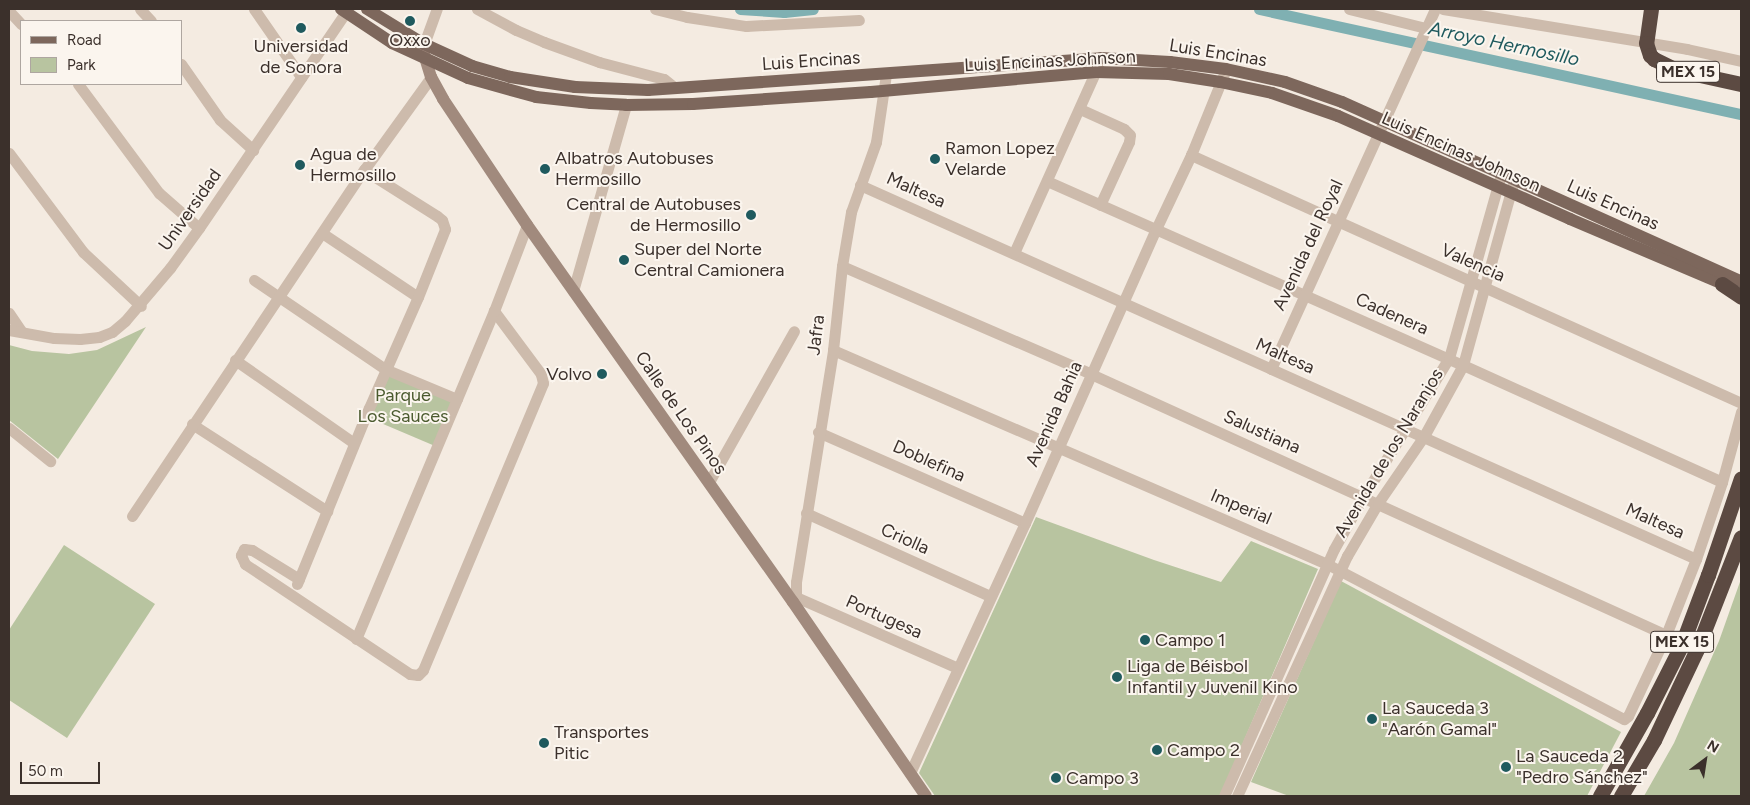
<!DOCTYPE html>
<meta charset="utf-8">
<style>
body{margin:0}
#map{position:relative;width:1750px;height:805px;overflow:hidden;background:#f4ebe1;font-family:Figtree,sans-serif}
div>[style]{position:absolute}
.green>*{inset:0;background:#b8c4a0;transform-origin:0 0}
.canal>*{height:11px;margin:-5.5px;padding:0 5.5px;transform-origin:5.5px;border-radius:5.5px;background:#7fb0b2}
.street>*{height:11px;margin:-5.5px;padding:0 5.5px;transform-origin:5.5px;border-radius:5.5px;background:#cdbbac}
.secondary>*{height:12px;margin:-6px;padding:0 6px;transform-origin:6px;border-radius:6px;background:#a18a7d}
.primary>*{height:12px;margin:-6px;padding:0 6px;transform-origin:6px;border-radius:6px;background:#7d675c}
.highway>*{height:15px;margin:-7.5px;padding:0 7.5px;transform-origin:7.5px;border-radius:7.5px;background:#5c4a42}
.dots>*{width:14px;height:14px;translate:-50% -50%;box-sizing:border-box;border:2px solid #fbf5ee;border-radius:50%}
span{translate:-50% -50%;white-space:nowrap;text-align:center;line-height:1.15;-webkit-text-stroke:4px #fbf5ee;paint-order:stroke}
.shield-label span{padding:1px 4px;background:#fbf5ee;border:1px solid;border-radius:4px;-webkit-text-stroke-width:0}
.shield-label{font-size:16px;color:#3b302b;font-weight:700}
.poi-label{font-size:18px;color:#3b302b}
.left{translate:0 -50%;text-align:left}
.right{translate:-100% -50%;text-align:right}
.street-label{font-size:18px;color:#3b302b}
.park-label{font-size:18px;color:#4a5a2e}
.water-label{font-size:19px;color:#1f5a5e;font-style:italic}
.frame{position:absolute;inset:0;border:10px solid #3b302b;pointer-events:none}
.legend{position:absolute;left:20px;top:20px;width:162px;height:65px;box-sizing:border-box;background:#fbf5ee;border:1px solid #aea6a0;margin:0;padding:6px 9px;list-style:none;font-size:15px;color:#3b302b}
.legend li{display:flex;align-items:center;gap:10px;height:25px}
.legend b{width:25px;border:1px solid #aea6a0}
.north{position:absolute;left:1680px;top:735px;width:50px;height:50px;-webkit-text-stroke:4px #fbf5ee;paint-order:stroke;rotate:31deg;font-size:14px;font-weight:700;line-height:20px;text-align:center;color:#3b302b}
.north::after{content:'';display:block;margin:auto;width:18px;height:22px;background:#3b302b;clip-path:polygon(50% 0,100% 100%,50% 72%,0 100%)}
.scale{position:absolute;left:20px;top:762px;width:80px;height:22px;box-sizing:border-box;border:2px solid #3b302b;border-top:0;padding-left:6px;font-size:15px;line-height:18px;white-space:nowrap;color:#3b302b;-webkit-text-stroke:4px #fbf5ee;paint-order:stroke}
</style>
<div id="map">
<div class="green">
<i style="clip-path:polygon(146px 327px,58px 459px,9px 420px,9px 345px,32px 351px,69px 354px,97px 350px)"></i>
<i style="left:388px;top:375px;width:71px;height:47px;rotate:23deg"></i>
<i style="clip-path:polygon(1036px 517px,1154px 560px,1221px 582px,1251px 541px,1318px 569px,1220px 796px,935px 796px,919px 773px)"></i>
<i style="clip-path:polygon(64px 545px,155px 604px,67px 738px,9px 700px,9px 630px)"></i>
<i style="clip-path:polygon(1741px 579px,1741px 796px,1644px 796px,1674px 743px,1719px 641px)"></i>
<i style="clip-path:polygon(1341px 581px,1621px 732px,1587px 796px,1289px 796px,1251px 782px)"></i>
</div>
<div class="canal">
<i style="left:740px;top:9px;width:44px;rotate:3.9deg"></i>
<i style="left:784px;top:12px;width:29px;rotate:-6deg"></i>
<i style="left:1259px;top:9px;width:493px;rotate:12.3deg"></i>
</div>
<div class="street">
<i style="left:140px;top:9px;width:16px;rotate:47deg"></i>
<i style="left:254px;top:9px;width:83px;rotate:55.3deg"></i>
<i style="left:477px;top:9px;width:44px;rotate:28.3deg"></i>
<i style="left:516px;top:30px;width:30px;rotate:23deg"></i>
<i style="left:544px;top:42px;width:59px;rotate:20deg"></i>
<i style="left:599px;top:62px;width:67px;rotate:14.7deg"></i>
<i style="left:664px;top:79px;width:14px;rotate:39deg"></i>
<i style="left:655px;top:9px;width:33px;rotate:14deg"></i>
<i style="left:687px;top:17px;width:60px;rotate:8.7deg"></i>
<i style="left:746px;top:26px;width:113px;rotate:-3deg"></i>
<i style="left:1349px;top:9px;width:79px;rotate:13.9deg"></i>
<i style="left:1443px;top:9px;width:247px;rotate:9.3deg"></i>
<i style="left:1687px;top:49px;width:55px;rotate:12.5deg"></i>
<i style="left:9px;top:11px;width:18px;rotate:47deg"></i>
<i style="left:424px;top:44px;width:37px;rotate:-70deg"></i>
<i style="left:181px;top:64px;width:68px;rotate:55.1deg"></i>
<i style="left:220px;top:120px;width:45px;rotate:42.3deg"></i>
<i style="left:78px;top:84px;width:136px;rotate:53.4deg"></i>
<i style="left:159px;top:193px;width:53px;rotate:41.2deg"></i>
<i style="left:1080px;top:109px;width:48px;rotate:24.4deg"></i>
<i style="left:1124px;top:129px;width:8px;rotate:45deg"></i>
<i style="left:1130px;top:135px;width:7px;rotate:98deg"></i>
<i style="left:1129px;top:142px;width:69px;rotate:114.7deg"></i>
<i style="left:9px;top:153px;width:124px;rotate:53.2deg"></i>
<i style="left:83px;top:252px;width:79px;rotate:43deg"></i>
<i style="left:1191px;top:155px;width:603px;rotate:24.27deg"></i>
<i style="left:1047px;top:181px;width:455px;rotate:23.9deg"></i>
<i style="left:1463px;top:365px;width:284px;rotate:24.3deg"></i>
<i style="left:860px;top:185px;width:916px;rotate:24.1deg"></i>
<i style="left:322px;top:233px;width:115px;rotate:33.7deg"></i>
<i style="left:1014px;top:253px;width:205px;rotate:-65.8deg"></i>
<i style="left:842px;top:266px;width:271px;rotate:23.4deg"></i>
<i style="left:1091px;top:374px;width:631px;rotate:24.41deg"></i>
<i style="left:254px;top:280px;width:158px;rotate:34.2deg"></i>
<i style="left:385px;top:369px;width:78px;rotate:22.6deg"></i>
<i style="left:573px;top:291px;width:193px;rotate:-74.1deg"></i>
<i style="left:9px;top:313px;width:23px;rotate:56deg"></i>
<i style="left:9px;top:330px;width:46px;rotate:10.1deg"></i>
<i style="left:54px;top:338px;width:26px;rotate:2deg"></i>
<i style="left:80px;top:339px;width:19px;rotate:-6deg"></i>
<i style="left:99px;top:337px;width:14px;rotate:-21deg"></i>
<i style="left:112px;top:332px;width:17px;rotate:-40deg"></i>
<i style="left:125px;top:321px;width:70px;rotate:-49.7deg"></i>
<i style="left:170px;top:268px;width:49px;rotate:-54.1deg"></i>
<i style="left:199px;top:228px;width:265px;rotate:-55.8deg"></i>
<i style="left:833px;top:350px;width:538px;rotate:23.42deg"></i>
<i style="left:1327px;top:564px;width:335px;rotate:27.6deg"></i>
<i style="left:1624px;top:719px;width:5px;rotate:-37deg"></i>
<i style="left:1628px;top:716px;width:89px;rotate:-64.9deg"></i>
<i style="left:1666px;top:635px;width:82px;rotate:-68.5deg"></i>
<i style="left:1696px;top:559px;width:81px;rotate:-71.3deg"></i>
<i style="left:1722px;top:482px;width:73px;rotate:-74.8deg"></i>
<i style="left:235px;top:360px;width:145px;rotate:34.9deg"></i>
<i style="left:1271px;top:369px;width:396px;rotate:-65.5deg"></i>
<i style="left:192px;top:424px;width:161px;rotate:32.8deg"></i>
<i style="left:9px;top:428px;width:53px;rotate:38.8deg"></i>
<i style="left:818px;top:432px;width:226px;rotate:23.7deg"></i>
<i style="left:709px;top:482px;width:173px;rotate:-60.6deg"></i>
<i style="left:806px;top:513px;width:202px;rotate:24.3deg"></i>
<i style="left:132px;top:516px;width:417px;rotate:-56.2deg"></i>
<i style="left:364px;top:170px;width:115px;rotate:-54.2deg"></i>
<i style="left:299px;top:579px;width:55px;rotate:-148.3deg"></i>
<i style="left:252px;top:550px;width:8px;rotate:-173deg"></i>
<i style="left:244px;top:549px;width:7px;rotate:117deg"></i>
<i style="left:241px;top:555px;width:10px;rotate:66deg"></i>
<i style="left:245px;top:564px;width:198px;rotate:33.7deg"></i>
<i style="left:410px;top:674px;width:8px;rotate:7deg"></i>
<i style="left:418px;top:675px;width:7px;rotate:-45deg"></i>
<i style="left:423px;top:670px;width:311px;rotate:-67.3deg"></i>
<i style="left:543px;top:383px;width:9px;rotate:-103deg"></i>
<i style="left:541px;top:374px;width:79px;rotate:-126.7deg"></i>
<i style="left:297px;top:584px;width:190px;rotate:-67.8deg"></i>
<i style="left:369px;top:408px;width:121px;rotate:-66.2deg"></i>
<i style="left:418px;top:297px;width:73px;rotate:-68.3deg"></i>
<i style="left:445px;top:229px;width:9px;rotate:-108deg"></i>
<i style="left:442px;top:220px;width:6px;rotate:-141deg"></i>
<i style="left:437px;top:216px;width:86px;rotate:-147.8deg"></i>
<i style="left:796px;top:597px;width:177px;rotate:23.7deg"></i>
<i style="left:793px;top:602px;width:6px;rotate:-59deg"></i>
<i style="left:796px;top:597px;width:15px;rotate:-90deg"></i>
<i style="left:796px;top:582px;width:235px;rotate:-80.9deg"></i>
<i style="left:833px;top:350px;width:84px;rotate:-83.9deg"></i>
<i style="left:842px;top:266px;width:55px;rotate:-80.5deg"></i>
<i style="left:851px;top:212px;width:74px;rotate:-70.3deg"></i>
<i style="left:876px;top:142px;width:69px;rotate:-81.6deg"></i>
<i style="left:356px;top:639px;width:356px;rotate:-67.2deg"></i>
<i style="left:494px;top:311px;width:92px;rotate:-69deg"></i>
<i style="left:910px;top:773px;width:275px;rotate:-65.3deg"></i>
<i style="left:1025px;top:523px;width:322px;rotate:-66deg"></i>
<i style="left:1156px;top:229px;width:82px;rotate:-64.7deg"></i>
<i style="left:1191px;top:155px;width:87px;rotate:-67.8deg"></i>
<i style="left:1224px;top:796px;width:270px;rotate:-66deg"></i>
<i style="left:1334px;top:549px;width:60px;rotate:-60.9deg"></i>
<i style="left:1363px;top:497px;width:163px;rotate:-58.3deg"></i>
<i style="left:1449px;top:358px;width:187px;rotate:-74.2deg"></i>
<i style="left:1237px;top:796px;width:264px;rotate:-65.4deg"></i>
<i style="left:1347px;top:556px;width:61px;rotate:-59.7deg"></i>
<i style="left:1378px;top:503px;width:81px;rotate:-55.5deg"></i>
<i style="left:1424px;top:436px;width:81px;rotate:-61.2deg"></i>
<i style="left:1463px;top:365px;width:188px;rotate:-74.6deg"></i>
</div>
<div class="secondary">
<i style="left:423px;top:51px;width:27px;rotate:73deg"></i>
<i style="left:431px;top:77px;width:25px;rotate:61deg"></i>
<i style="left:443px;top:99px;width:151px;rotate:56.3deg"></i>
<i style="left:527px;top:225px;width:461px;rotate:54.8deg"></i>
<i style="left:793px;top:602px;width:235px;rotate:55.6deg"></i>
</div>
<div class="primary">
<i style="left:341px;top:9px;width:61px;rotate:33.7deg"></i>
<i style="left:392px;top:43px;width:84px;rotate:24.7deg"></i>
<i style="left:468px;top:78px;width:71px;rotate:15.6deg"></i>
<i style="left:536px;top:97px;width:55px;rotate:6.2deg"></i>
<i style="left:591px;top:103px;width:35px;rotate:3deg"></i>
<i style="left:626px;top:105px;width:67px;rotate:-0.9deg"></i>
<i style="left:693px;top:104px;width:178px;rotate:-3.9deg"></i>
<i style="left:871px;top:92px;width:226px;rotate:-5.1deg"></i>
<i style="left:1096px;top:72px;width:73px;rotate:1.6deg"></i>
<i style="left:1169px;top:74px;width:52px;rotate:8.9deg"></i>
<i style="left:1220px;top:82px;width:53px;rotate:11.9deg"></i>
<i style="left:1272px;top:93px;width:70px;rotate:19.2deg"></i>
<i style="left:1338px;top:116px;width:254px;rotate:23.9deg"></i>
<i style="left:1570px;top:219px;width:174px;rotate:23deg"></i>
<i style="left:367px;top:9px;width:67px;rotate:31.6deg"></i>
<i style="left:424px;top:44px;width:53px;rotate:24.6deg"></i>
<i style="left:472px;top:66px;width:40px;rotate:16deg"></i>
<i style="left:510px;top:77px;width:66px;rotate:8.7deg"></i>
<i style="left:575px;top:87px;width:73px;rotate:2.4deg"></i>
<i style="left:648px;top:90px;width:454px;rotate:-4deg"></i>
<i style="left:1101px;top:58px;width:69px;rotate:3.3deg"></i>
<i style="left:1170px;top:62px;width:56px;rotate:7.1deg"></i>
<i style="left:1226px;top:69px;width:60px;rotate:12.4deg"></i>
<i style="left:1285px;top:82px;width:60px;rotate:19.3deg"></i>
<i style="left:1342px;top:102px;width:437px;rotate:24.2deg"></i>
</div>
<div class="highway">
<i style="left:1651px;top:9px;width:34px;rotate:98deg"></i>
<i style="left:1646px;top:43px;width:13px;rotate:72deg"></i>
<i style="left:1650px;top:55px;width:6px;rotate:45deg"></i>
<i style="left:1654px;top:59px;width:25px;rotate:26deg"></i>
<i style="left:1677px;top:70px;width:66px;rotate:12.3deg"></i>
<i style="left:1722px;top:284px;width:23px;rotate:34deg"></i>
<i style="left:1600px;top:796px;width:95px;rotate:-60.5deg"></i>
<i style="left:1647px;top:713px;width:77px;rotate:-63.1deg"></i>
<i style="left:1682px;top:644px;width:74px;rotate:-69.4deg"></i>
<i style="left:1708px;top:575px;width:102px;rotate:-71.2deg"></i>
<i style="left:1621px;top:796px;width:65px;rotate:-59.5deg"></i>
<i style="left:1654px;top:740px;width:101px;rotate:-64.7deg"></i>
<i style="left:1697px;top:649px;width:120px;rotate:-68.6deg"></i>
</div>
<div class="dots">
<i style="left:410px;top:21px;background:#1f5a5e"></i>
<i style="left:301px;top:28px;background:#1f5a5e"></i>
<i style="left:935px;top:159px;background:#1f5a5e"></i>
<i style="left:300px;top:165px;background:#1f5a5e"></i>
<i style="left:545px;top:169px;background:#1f5a5e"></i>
<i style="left:751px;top:215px;background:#1f5a5e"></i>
<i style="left:624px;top:260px;background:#1f5a5e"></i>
<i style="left:602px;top:374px;background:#1f5a5e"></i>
<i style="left:1145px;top:640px;background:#1f5a5e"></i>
<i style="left:1117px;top:677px;background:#1f5a5e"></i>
<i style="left:1372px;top:719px;background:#1f5a5e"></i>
<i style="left:544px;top:743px;background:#1f5a5e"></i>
<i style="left:1157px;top:750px;background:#1f5a5e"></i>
<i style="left:1506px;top:767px;background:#1f5a5e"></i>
<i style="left:1056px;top:778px;background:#1f5a5e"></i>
</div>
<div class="shield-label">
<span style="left:1688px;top:72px">MEX 15</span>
<span style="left:1682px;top:642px">MEX 15</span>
</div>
<div class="poi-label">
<span style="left:410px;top:40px">Oxxo</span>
<span style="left:301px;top:57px">Universidad<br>de Sonora</span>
<span class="left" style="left:945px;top:159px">Ramon Lopez<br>Velarde</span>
<span class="left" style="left:310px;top:165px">Agua de<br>Hermosillo</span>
<span class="left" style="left:555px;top:169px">Albatros Autobuses<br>Hermosillo</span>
<span class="right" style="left:741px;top:215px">Central de Autobuses<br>de Hermosillo</span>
<span class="left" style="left:634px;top:260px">Super del Norte<br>Central Camionera</span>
<span class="right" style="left:592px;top:374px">Volvo</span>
<span class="left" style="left:1155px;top:640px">Campo 1</span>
<span class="left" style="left:1127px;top:677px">Liga de Béisbol<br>Infantil y Juvenil Kino</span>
<span class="left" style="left:1382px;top:719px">La Sauceda 3<br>"Aarón Gamal"</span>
<span class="left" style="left:554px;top:743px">Transportes<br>Pitic</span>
<span class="left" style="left:1167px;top:750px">Campo 2</span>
<span class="left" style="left:1516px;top:767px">La Sauceda 2<br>"Pedro Sánchez"</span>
<span class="left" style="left:1066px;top:778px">Campo 3</span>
</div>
<div class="street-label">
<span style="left:1218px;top:53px;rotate:9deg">Luis Encinas</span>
<span style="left:811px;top:61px;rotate:-4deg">Luis Encinas</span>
<span style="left:1050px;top:61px;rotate:-3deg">Luis Encinas Johnson</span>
<span style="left:1461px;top:152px;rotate:24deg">Luis Encinas Johnson</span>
<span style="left:916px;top:190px;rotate:24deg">Maltesa</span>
<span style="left:1613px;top:205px;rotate:24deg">Luis Encinas</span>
<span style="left:190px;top:210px;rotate:-55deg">Universidad</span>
<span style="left:1308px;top:245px;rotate:-65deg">Avenida del Royal</span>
<span style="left:1473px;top:263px;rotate:24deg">Valencia</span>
<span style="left:1392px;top:314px;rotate:24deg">Cadenera</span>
<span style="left:816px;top:335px;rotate:-83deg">Jafra</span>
<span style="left:1285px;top:356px;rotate:24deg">Maltesa</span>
<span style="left:681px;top:413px;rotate:55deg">Calle de Los Pinos</span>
<span style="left:1054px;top:414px;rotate:-66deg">Avenida Bahia</span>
<span style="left:1262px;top:432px;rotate:24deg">Salustiana</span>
<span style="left:1389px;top:453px;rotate:-59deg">Avenida de los Naranjos</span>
<span style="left:929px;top:461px;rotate:24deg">Doblefina</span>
<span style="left:1241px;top:507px;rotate:23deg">Imperial</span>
<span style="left:1655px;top:521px;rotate:24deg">Maltesa</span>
<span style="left:905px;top:539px;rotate:24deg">Criolla</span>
<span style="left:884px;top:617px;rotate:24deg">Portugesa</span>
</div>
<div class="park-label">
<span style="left:403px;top:406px">Parque<br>Los Sauces</span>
</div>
<div class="water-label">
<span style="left:1504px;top:44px;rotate:12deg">Arroyo Hermosillo</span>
</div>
<div class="frame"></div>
<ul class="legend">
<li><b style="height:6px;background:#7d675c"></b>Road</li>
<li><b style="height:14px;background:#b8c4a0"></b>Park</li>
</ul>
<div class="north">N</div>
<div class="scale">50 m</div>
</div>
